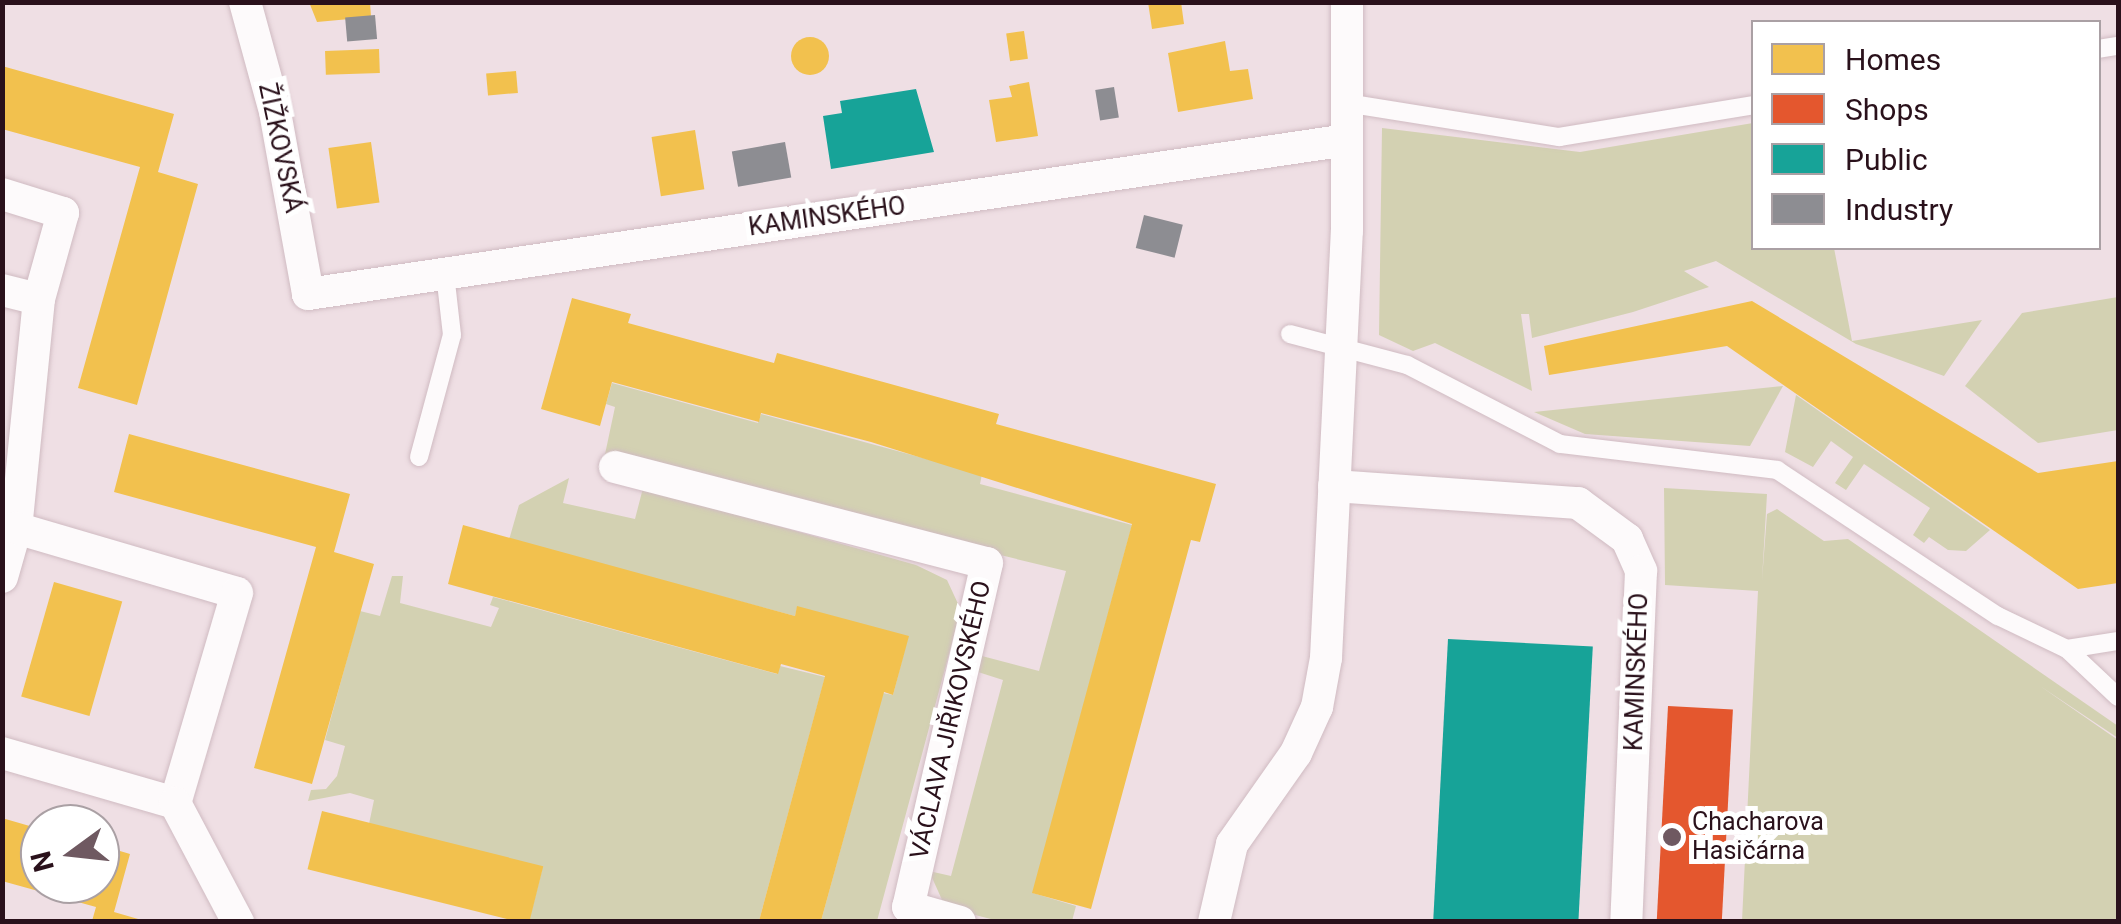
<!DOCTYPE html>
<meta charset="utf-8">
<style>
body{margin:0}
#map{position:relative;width:2121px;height:924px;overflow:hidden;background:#efdfe4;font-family:Roboto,sans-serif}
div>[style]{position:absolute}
.green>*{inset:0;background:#d3d1b2}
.homes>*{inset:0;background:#f2c14e;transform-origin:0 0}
.round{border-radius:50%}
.shops>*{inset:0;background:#e4572e;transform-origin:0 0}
.public>*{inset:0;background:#17a398;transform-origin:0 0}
.industry>*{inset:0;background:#8d8d92;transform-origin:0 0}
.roads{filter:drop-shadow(0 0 2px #d0bbc2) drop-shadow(0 0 2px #d0bbc2)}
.service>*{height:18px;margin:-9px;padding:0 9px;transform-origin:9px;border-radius:9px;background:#fdfafb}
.minor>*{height:32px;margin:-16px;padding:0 16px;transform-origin:16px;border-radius:16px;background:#fdfafb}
.dots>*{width:28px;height:28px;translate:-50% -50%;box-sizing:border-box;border:5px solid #fff;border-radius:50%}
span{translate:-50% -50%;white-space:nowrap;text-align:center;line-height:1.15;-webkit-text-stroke:10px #fff;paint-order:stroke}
.street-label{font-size:25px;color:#2a111b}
.poi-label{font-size:25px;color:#2a111b}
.left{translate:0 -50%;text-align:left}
.frame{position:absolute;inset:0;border:5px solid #2a111b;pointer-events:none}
.legend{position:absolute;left:1751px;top:20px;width:350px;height:230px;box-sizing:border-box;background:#fff;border:2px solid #aaa0a4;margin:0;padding:12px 18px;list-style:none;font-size:30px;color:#2a111b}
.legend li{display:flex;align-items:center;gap:20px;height:50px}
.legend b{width:50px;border:2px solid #aaa0a4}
.north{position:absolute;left:20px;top:804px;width:100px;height:100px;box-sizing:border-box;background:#fff;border:2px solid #aaa0a4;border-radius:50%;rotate:255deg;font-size:28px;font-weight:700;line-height:40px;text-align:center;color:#2a111b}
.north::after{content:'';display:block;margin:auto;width:35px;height:45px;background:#6f5961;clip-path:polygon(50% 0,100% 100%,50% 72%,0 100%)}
</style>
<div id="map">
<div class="green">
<i style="clip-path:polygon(1753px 123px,1754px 248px,1834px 248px,1852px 341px,1982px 320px,1944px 376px,1856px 344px,1716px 261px,1684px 271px,1709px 287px,1633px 312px,1532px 338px,1529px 314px,1521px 314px,1532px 391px,1435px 343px,1413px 351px,1379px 335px,1382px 128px,1580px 152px)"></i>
<i style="clip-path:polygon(2118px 297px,2118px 430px,2038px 443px,1965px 386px,2022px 313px)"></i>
<i style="clip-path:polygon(612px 383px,758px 423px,761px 414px,982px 474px,980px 484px,1132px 525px,1033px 893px,1076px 906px,1072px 921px,999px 921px,971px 914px,943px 902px,929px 871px,951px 876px,1003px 680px,978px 672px,982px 656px,1039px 671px,1066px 571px,604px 459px,615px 407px,606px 404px)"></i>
<i style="clip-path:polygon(1783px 386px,1750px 446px,1585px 434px,1534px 412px)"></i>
<i style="clip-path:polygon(1796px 395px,1990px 530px,1966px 551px,1948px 550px,1929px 537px,1924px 543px,1913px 535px,1930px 508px,1864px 464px,1846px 490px,1835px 483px,1853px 457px,1831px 441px,1813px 467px,1785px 452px)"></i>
<i style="clip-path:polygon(569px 478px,563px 503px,635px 519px,643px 488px,916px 565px,947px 580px,960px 608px,956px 628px,877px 921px,821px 921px,883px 693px,893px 695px,908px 637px,797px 608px,795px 616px,509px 540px,519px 505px)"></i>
<i style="clip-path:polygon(1664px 488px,1767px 494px,1762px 580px,1767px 514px,1777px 509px,1824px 541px,1848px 539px,2118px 726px,2118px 738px,2040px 686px,2118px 740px,2118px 921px,1742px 921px,1758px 591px,1665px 585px)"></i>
<i style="clip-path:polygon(392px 576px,403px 576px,400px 603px,491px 627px,499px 608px,490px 605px,493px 597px,777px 674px,780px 666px,825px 677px,759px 921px,529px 921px,542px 870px,369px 824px,374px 800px,350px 793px,308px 801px,311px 790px,326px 789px,337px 776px,345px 746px,325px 740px,360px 611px,380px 616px)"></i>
</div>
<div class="homes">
<i style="clip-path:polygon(309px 2px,370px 2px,371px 17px,317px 22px)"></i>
<i style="clip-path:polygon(1148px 2px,1181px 2px,1184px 24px,1152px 29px)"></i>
<i style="left:1024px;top:31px;width:28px;height:18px;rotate:82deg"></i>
<i class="round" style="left:791px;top:37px;width:38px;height:38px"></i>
<i style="clip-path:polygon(1225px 41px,1230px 71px,1248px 69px,1253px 99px,1178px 112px,1168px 53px)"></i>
<i style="left:379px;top:49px;width:24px;height:54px;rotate:88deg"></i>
<i style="clip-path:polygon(2px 66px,174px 114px,158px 172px,198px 184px,137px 405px,78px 388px,140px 167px,2px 129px)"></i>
<i style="left:516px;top:71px;width:22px;height:30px;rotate:85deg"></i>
<i style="clip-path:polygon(1029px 82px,1038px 136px,996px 142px,989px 100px,1012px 97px,1009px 86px)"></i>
<i style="left:695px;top:130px;width:60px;height:44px;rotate:81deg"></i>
<i style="left:371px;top:142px;width:61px;height:43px;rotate:82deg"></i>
<i style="clip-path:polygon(572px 298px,631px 314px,628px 323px,774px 363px,777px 353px,887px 383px,999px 414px,996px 424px,1216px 484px,1200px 542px,1191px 540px,1091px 909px,1032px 893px,1132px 524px,871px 442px,761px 413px,759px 422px,612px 382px,600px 426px,541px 409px)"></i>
<i style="clip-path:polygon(1752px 301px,2038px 473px,2118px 461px,2118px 583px,2078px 589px,1727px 346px,1549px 375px,1544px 346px)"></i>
<i style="clip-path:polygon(129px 434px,350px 494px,334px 552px,374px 564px,312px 784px,254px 768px,316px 547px,114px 492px)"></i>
<i style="clip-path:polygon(463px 525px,795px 616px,797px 606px,909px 636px,893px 695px,884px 692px,821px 921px,759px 921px,825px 676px,781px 664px,778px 674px,448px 584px)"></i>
<i style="left:54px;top:582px;width:71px;height:119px;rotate:16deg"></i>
<i style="left:322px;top:811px;width:228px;height:60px;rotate:14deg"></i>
<i style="clip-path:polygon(2px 818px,40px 829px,40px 884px,100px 884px,100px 845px,130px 854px,114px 912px,145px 921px,92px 921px,96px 907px,2px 881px)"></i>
</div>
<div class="shops">
<i style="left:1668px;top:706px;width:65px;height:216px;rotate:3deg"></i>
</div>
<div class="public">
<i style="clip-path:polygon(916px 89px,934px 152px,831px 169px,823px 116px,842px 113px,840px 101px)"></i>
<i style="left:1448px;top:639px;width:145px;height:283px;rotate:3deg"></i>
</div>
<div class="industry">
<i style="left:375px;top:15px;width:24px;height:30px;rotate:85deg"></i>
<i style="left:1114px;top:87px;width:31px;height:19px;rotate:81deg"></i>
<i style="left:785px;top:142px;width:36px;height:54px;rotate:80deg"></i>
<i style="left:1144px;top:215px;width:40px;height:34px;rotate:14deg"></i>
</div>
<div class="roads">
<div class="service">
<i style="left:2098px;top:49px;width:20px;rotate:-9deg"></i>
<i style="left:1346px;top:103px;width:216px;rotate:9.1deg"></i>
<i style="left:1559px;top:137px;width:198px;rotate:-9.3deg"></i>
<i style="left:1290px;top:334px;width:121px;rotate:14.8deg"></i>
<i style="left:1407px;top:365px;width:172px;rotate:27.3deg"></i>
<i style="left:1560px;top:444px;width:219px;rotate:6.8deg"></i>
<i style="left:1777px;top:470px;width:265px;rotate:33.5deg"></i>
<i style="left:1998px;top:616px;width:76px;rotate:25.6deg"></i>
<i style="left:2067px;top:649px;width:52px;rotate:-8.9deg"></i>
<i style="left:419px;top:457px;width:126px;rotate:-74.9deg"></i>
<i style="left:452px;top:335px;width:61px;rotate:-96.5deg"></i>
<i style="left:2067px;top:649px;width:70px;rotate:43.3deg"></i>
</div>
<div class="minor">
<i style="left:245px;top:2px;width:114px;rotate:74.7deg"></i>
<i style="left:275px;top:112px;width:185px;rotate:79.7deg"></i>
<i style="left:308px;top:294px;width:1050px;rotate:-8.43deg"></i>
<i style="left:2px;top:194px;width:64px;rotate:17.3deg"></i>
<i style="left:63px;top:213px;width:89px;rotate:105.6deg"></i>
<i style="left:39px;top:299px;width:230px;rotate:95.7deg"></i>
<i style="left:2px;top:290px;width:38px;rotate:14deg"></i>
<i style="left:615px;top:467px;width:384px;rotate:14.5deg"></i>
<i style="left:987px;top:563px;width:353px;rotate:102.9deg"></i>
<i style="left:908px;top:907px;width:54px;rotate:16.1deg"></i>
<i style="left:1334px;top:486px;width:245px;rotate:4deg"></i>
<i style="left:1578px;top:503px;width:61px;rotate:36.3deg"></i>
<i style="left:1627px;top:539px;width:35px;rotate:66deg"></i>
<i style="left:1641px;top:571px;width:351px;rotate:92.4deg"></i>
<i style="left:2px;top:577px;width:51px;rotate:-74.1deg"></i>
<i style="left:16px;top:528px;width:230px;rotate:16.4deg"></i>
<i style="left:237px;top:593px;width:219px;rotate:106.4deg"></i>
<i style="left:2px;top:753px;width:180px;rotate:16.1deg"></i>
<i style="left:175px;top:803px;width:135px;rotate:62.1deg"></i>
<i style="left:1214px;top:922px;width:80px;rotate:-77deg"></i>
<i style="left:1232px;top:844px;width:111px;rotate:-54.9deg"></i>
<i style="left:1296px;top:753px;width:51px;rotate:-65.5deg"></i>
<i style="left:1317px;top:707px;width:50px;rotate:-79.6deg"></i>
<i style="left:1326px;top:658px;width:428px;rotate:-87.2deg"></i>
<i style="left:1347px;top:231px;width:229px;rotate:-90deg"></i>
</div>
</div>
<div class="dots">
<i style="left:1672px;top:837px;background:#6f5961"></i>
</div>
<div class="street-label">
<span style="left:280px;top:148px;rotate:78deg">ŽIŽKOVSKÁ</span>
<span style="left:827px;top:217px;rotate:-8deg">KAMINSKÉHO</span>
<span style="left:1637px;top:672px;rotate:-88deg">KAMINSKÉHO</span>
<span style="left:951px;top:720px;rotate:-77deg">VÁCLAVA JIŘIKOVSKÉHO</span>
</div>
<div class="poi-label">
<span class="left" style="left:1692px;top:837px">Chacharova<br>Hasičárna</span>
</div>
<div class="frame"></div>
<ul class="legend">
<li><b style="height:28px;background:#f2c14e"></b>Homes</li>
<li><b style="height:28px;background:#e4572e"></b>Shops</li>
<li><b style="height:28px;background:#17a398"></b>Public</li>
<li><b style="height:28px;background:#8d8d92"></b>Industry</li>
</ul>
<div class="north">N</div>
</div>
